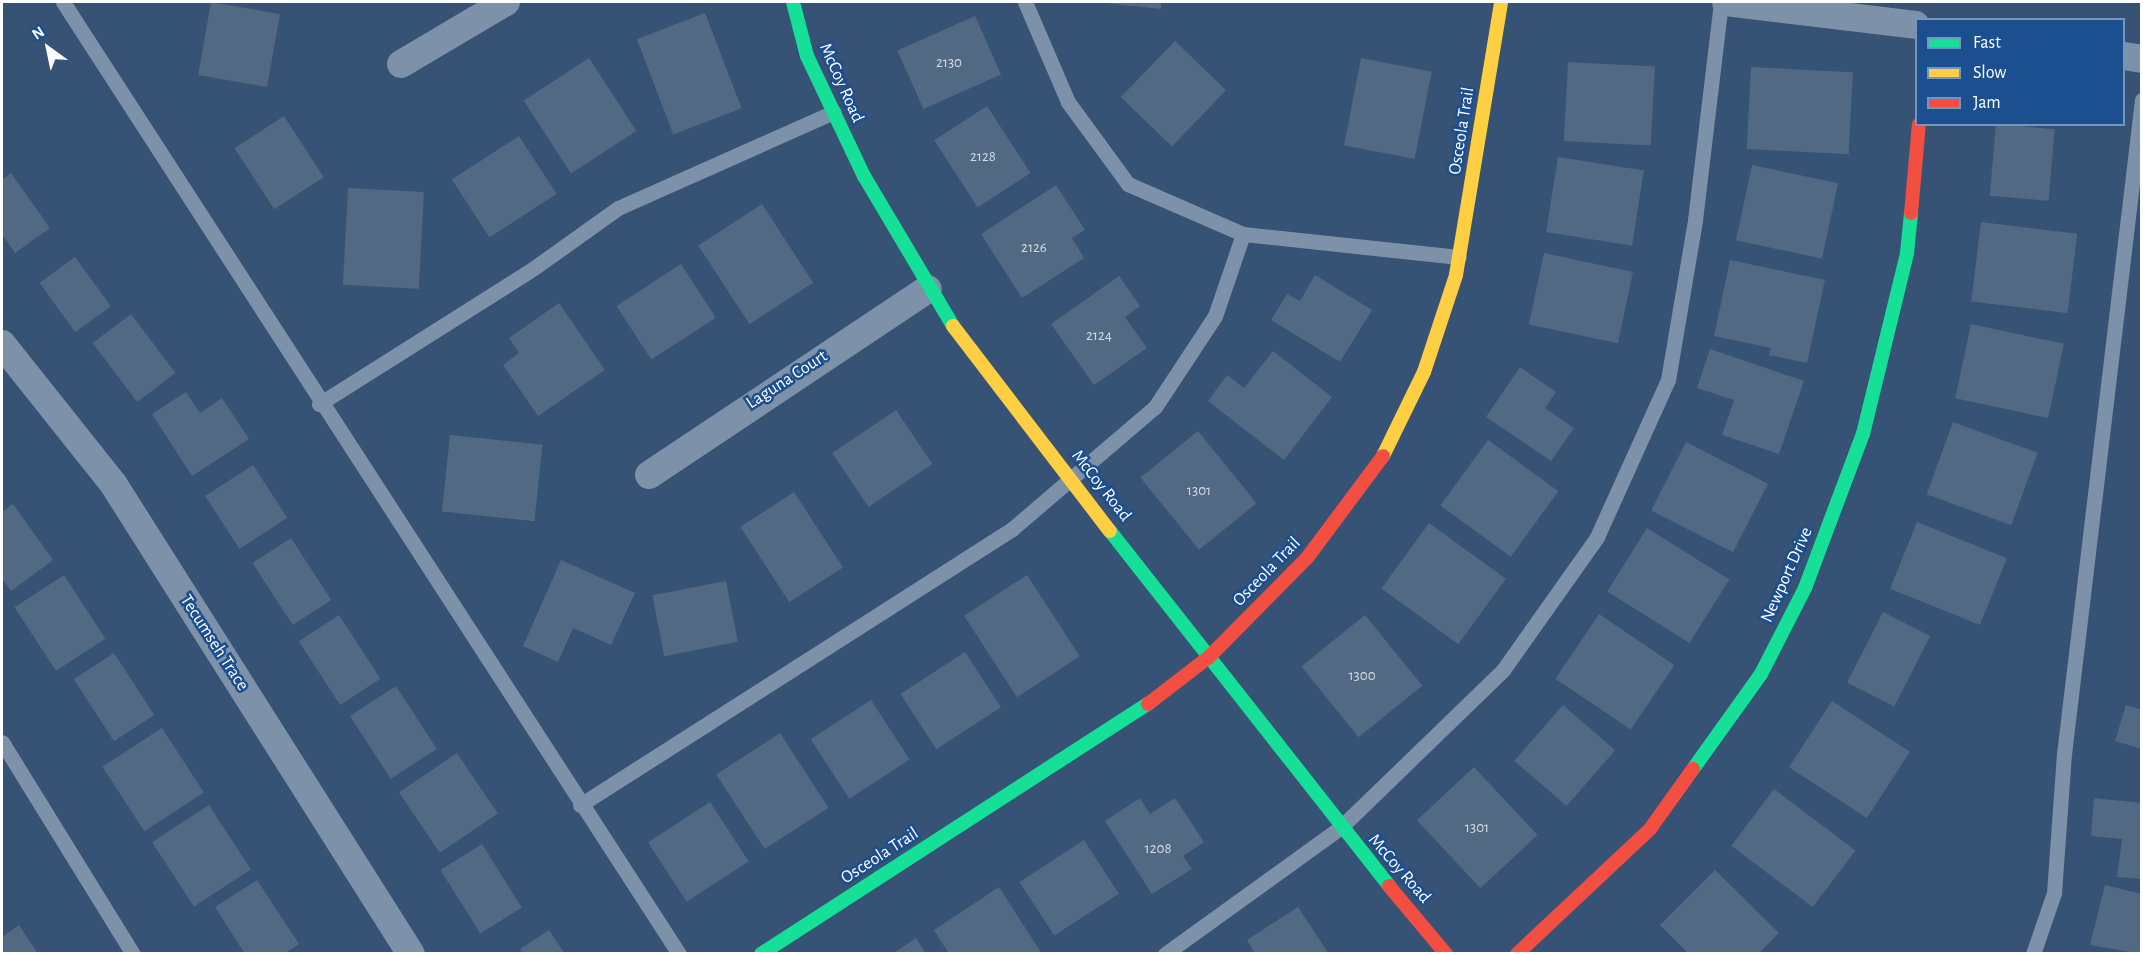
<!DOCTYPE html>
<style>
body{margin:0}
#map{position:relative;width:2143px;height:955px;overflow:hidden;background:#365274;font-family:"Alegreya Sans",sans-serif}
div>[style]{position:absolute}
.building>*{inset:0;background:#526984;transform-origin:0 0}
.lane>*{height:15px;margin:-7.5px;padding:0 7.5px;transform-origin:7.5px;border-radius:7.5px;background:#7d92a8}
.street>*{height:28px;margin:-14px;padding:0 14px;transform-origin:14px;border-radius:14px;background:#7d92a8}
.fast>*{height:14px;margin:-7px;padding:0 7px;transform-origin:7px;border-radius:7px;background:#16e098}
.slow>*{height:14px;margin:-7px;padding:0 7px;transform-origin:7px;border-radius:7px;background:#ffcf43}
.jam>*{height:14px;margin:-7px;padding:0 7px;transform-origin:7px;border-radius:7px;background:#f24e42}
span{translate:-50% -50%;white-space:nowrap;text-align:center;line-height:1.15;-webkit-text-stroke:5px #1b4f8f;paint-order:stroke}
.number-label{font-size:15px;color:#d4dae0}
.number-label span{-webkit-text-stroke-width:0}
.street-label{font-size:18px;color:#fff}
.frame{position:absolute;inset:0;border:3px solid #fff;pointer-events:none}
.legend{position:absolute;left:1915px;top:18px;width:210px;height:108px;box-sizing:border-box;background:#1b4f8f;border:2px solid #7695bc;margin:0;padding:8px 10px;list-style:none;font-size:18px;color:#fff}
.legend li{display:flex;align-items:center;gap:12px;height:30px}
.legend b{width:30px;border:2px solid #7695bc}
.north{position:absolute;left:18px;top:18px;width:60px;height:60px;-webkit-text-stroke:4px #1b4f8f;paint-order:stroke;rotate:327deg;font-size:16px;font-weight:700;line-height:24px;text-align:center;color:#fff}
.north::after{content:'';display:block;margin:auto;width:21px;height:27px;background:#fff;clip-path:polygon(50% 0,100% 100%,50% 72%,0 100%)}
</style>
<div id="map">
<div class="building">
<i style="left:211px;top:2px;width:70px;height:74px;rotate:10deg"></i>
<i style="clip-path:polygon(1094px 2px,1161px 2px,1161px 9px)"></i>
<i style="left:705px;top:13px;width:102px;height:73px;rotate:69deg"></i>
<i style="left:975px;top:16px;width:64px;height:85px;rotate:66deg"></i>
<i style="left:1175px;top:41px;width:71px;height:78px;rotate:44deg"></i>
<i style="left:589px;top:58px;width:87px;height:78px;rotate:57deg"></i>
<i style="left:1361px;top:58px;width:72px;height:89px;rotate:11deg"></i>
<i style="left:1568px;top:62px;width:87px;height:79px;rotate:3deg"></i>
<i style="left:1751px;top:67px;width:102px;height:82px;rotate:3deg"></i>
<i style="left:987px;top:106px;width:80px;height:63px;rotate:57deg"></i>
<i style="left:284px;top:116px;width:73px;height:59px;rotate:57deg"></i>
<i style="left:1996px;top:124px;width:59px;height:72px;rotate:5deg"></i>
<i style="left:519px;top:136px;width:69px;height:80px;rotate:57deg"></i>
<i style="left:1558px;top:157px;width:87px;height:76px;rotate:9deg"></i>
<i style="left:1752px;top:165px;width:88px;height:77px;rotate:12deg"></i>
<i style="clip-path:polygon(11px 173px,50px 228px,15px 253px,2px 234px,2px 180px)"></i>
<i style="clip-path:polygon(1056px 185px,1085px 230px,1072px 238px,1084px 258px,1022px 298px,981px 234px)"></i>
<i style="left:348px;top:188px;width:76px;height:97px;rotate:3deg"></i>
<i style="left:762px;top:204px;width:94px;height:76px;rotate:57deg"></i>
<i style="left:1981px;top:222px;width:97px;height:80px;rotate:7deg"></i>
<i style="left:1544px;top:253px;width:91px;height:73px;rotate:12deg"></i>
<i style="left:75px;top:257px;width:61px;height:44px;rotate:54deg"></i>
<i style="clip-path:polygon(1730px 260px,1825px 280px,1807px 363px,1769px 355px,1771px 348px,1714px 336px)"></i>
<i style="left:681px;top:264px;width:64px;height:77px;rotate:57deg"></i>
<i style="clip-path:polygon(1315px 275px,1372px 310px,1340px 362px,1271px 320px,1287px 294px,1300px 301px)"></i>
<i style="clip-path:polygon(1119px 276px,1140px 306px,1125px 317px,1147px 348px,1094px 385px,1051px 324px)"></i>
<i style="clip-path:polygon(559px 303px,605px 370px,538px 416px,503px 365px,519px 353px,509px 338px)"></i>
<i style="left:131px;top:314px;width:74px;height:48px;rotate:53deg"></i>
<i style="left:1971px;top:324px;width:95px;height:76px;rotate:12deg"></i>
<i style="clip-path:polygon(1710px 349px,1804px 381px,1779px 454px,1722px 435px,1734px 400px,1697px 388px)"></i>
<i style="clip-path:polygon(1273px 351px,1332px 397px,1284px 460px,1208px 401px,1227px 375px,1244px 388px)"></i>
<i style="clip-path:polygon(1520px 367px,1556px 392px,1545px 408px,1574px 428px,1551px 461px,1486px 417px)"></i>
<i style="clip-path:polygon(186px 392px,200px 413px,222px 398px,249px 439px,192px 476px,152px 414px)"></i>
<i style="left:896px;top:410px;width:65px;height:77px;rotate:56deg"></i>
<i style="left:1953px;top:422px;width:90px;height:77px;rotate:20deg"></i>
<i style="left:1198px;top:431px;width:93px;height:74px;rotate:51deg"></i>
<i style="left:450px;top:435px;width:93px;height:77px;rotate:6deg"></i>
<i style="left:1488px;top:440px;width:87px;height:81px;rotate:36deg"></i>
<i style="left:1686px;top:442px;width:92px;height:77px;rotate:27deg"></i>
<i style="left:253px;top:465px;width:63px;height:57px;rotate:57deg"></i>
<i style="left:794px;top:492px;width:90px;height:64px;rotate:57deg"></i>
<i style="clip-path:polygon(13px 504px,53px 560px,11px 591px,2px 578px,2px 512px)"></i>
<i style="left:1917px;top:522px;width:97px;height:72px;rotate:22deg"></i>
<i style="left:1429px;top:523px;width:95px;height:81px;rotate:36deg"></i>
<i style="left:1647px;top:528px;width:97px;height:75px;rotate:32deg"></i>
<i style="left:291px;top:538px;width:74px;height:46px;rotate:57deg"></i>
<i style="clip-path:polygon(561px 560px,635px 593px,611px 645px,573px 628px,558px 662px,523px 646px)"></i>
<i style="left:64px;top:575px;width:76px;height:59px;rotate:57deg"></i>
<i style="left:1027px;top:575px;width:97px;height:75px;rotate:57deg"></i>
<i style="left:726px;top:581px;width:62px;height:75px;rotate:79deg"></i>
<i style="left:1883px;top:612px;width:53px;height:79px;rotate:27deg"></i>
<i style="left:1599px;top:614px;width:91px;height:78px;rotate:34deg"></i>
<i style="left:339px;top:615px;width:76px;height:48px;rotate:57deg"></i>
<i style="left:1365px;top:615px;width:91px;height:82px;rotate:51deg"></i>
<i style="left:965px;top:652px;width:66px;height:77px;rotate:57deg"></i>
<i style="left:114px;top:653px;width:74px;height:48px;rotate:57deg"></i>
<i style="left:396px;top:686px;width:75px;height:55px;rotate:57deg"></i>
<i style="left:871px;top:700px;width:71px;height:72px;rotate:57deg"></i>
<i style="left:1832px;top:701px;width:93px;height:79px;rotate:33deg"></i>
<i style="left:1563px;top:705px;width:69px;height:74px;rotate:41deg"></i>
<i style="clip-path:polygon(2126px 705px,2142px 710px,2142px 749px,2115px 741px)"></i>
<i style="left:162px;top:728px;width:77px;height:71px;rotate:57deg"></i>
<i style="left:780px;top:733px;width:89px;height:76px;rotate:57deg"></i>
<i style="left:457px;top:753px;width:73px;height:70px;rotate:56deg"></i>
<i style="left:1474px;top:767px;width:93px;height:78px;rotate:47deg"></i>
<i style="left:1774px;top:789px;width:102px;height:71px;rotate:37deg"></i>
<i style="clip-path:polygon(1140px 798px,1150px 814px,1175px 798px,1204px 842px,1183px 856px,1192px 869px,1152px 894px,1105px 821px)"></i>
<i style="clip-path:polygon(2094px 798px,2142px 803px,2142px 879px,2117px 877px,2122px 839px,2091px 836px)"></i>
<i style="left:710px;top:802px;width:71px;height:74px;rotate:57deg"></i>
<i style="left:209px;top:805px;width:77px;height:68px;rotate:57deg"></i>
<i style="left:1084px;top:840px;width:64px;height:77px;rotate:57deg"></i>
<i style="left:482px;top:844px;width:75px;height:49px;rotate:58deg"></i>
<i style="clip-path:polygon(1715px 870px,1779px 933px,1758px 954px,1689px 954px,1660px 925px)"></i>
<i style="clip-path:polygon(257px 880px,299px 944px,284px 954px,245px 954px,215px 907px)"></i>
<i style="clip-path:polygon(2105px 885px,2142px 894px,2142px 954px,2090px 945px)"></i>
<i style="clip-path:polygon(999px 887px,1042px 954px,949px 954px,934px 930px)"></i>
<i style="clip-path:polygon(1298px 907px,1329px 954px,1255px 954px,1247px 940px)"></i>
<i style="clip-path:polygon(19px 925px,38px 954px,2px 954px,2px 937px)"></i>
<i style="clip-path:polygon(549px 930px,565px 954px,523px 954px,520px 949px)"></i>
<i style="clip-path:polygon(916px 938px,926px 954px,892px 954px)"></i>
</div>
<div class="lane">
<i style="left:63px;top:2px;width:1134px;rotate:57.09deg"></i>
<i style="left:1025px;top:2px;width:109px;rotate:66.7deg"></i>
<i style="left:1068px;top:102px;width:102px;rotate:53.8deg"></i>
<i style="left:1128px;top:184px;width:125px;rotate:23.5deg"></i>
<i style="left:1243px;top:234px;width:217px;rotate:6.1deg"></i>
<i style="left:319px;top:404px;width:254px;rotate:-32.3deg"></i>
<i style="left:534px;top:268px;width:103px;rotate:-35.5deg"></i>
<i style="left:618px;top:208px;width:236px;rotate:-24deg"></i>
<i style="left:2px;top:742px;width:249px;rotate:58.3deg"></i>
<i style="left:580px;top:805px;width:513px;rotate:-32.57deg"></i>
<i style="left:1012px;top:529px;width:188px;rotate:-40.5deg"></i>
<i style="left:1155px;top:407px;width:109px;rotate:-56.6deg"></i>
<i style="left:1215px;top:316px;width:87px;rotate:-71.1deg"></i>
<i style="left:1165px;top:954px;width:216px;rotate:-35.8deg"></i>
<i style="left:1340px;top:828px;width:227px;rotate:-44.1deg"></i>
<i style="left:1503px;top:670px;width:163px;rotate:-54.7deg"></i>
<i style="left:1597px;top:537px;width:172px;rotate:-65.7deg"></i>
<i style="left:1668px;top:380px;width:162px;rotate:-80.4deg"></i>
<i style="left:1695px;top:220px;width:220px;rotate:-83.2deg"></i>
<i style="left:2033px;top:954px;width:65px;rotate:-71deg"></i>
<i style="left:2054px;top:893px;width:139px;rotate:-85.9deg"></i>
<i style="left:2064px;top:754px;width:659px;rotate:-83.2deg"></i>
</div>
<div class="street">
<i style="left:1726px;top:2px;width:191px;rotate:6.9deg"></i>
<i style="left:2124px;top:56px;width:18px;rotate:9deg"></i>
<i style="left:401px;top:64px;width:122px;rotate:-30.6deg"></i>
<i style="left:2px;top:344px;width:180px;rotate:51.5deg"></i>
<i style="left:114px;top:485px;width:555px;rotate:57.66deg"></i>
<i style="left:649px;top:475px;width:335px;rotate:-33.7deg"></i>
</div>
<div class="fast">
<i style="left:793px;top:2px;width:56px;rotate:75.5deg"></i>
<i style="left:807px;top:56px;width:133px;rotate:64.6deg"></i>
<i style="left:864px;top:176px;width:174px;rotate:59.3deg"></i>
<i style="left:1110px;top:531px;width:452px;rotate:51.8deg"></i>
<i style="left:1693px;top:769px;width:117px;rotate:-54.4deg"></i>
<i style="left:1761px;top:674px;width:97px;rotate:-62.9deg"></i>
<i style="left:1805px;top:588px;width:165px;rotate:-69.4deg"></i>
<i style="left:1863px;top:434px;width:186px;rotate:-76.3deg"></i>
<i style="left:1907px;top:253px;width:40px;rotate:-84.3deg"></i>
<i style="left:761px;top:954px;width:461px;rotate:-32.9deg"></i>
</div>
<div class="slow">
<i style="left:953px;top:326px;width:258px;rotate:52.6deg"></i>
<i style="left:1383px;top:456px;width:93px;rotate:-64deg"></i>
<i style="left:1424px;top:372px;width:102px;rotate:-71.7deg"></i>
<i style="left:1456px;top:275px;width:277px;rotate:-80.6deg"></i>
</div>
<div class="jam">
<i style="left:1911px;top:213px;width:89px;rotate:-84.9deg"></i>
<i style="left:1148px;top:704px;width:77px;rotate:-37.6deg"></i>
<i style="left:1209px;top:657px;width:139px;rotate:-45.3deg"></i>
<i style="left:1307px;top:558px;width:127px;rotate:-53.3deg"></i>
<i style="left:1389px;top:886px;width:89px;rotate:50deg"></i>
<i style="left:1517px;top:954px;width:183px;rotate:-43.2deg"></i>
<i style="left:1650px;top:829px;width:74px;rotate:-54.4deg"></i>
</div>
<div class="number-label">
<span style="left:949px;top:63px">2130</span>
<span style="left:983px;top:157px">2128</span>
<span style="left:1034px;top:248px">2126</span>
<span style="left:1099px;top:336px">2124</span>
<span style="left:1199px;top:491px">1301</span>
<span style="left:1362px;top:676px">1300</span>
<span style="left:1477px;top:828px">1301</span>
<span style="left:1158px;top:849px">1208</span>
</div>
<div class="street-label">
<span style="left:841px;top:83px;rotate:66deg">McCoy Road</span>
<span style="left:1462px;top:131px;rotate:-81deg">Osceola Trail</span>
<span style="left:787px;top:380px;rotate:-33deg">Laguna Court</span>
<span style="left:1101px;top:486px;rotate:52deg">McCoy Road</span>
<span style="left:1267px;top:572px;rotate:-46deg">Osceola Trail</span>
<span style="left:1787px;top:575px;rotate:-66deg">Newport Drive</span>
<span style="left:214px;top:643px;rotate:57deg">Tecumseh Trace</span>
<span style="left:880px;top:856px;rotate:-33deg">Osceola Trail</span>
<span style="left:1399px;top:869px;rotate:49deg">McCoy Road</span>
</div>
<div class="frame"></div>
<ul class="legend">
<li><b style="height:8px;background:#16e098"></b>Fast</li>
<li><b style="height:8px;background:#ffcf43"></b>Slow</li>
<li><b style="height:8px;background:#f24e42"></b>Jam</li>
</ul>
<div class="north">N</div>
</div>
